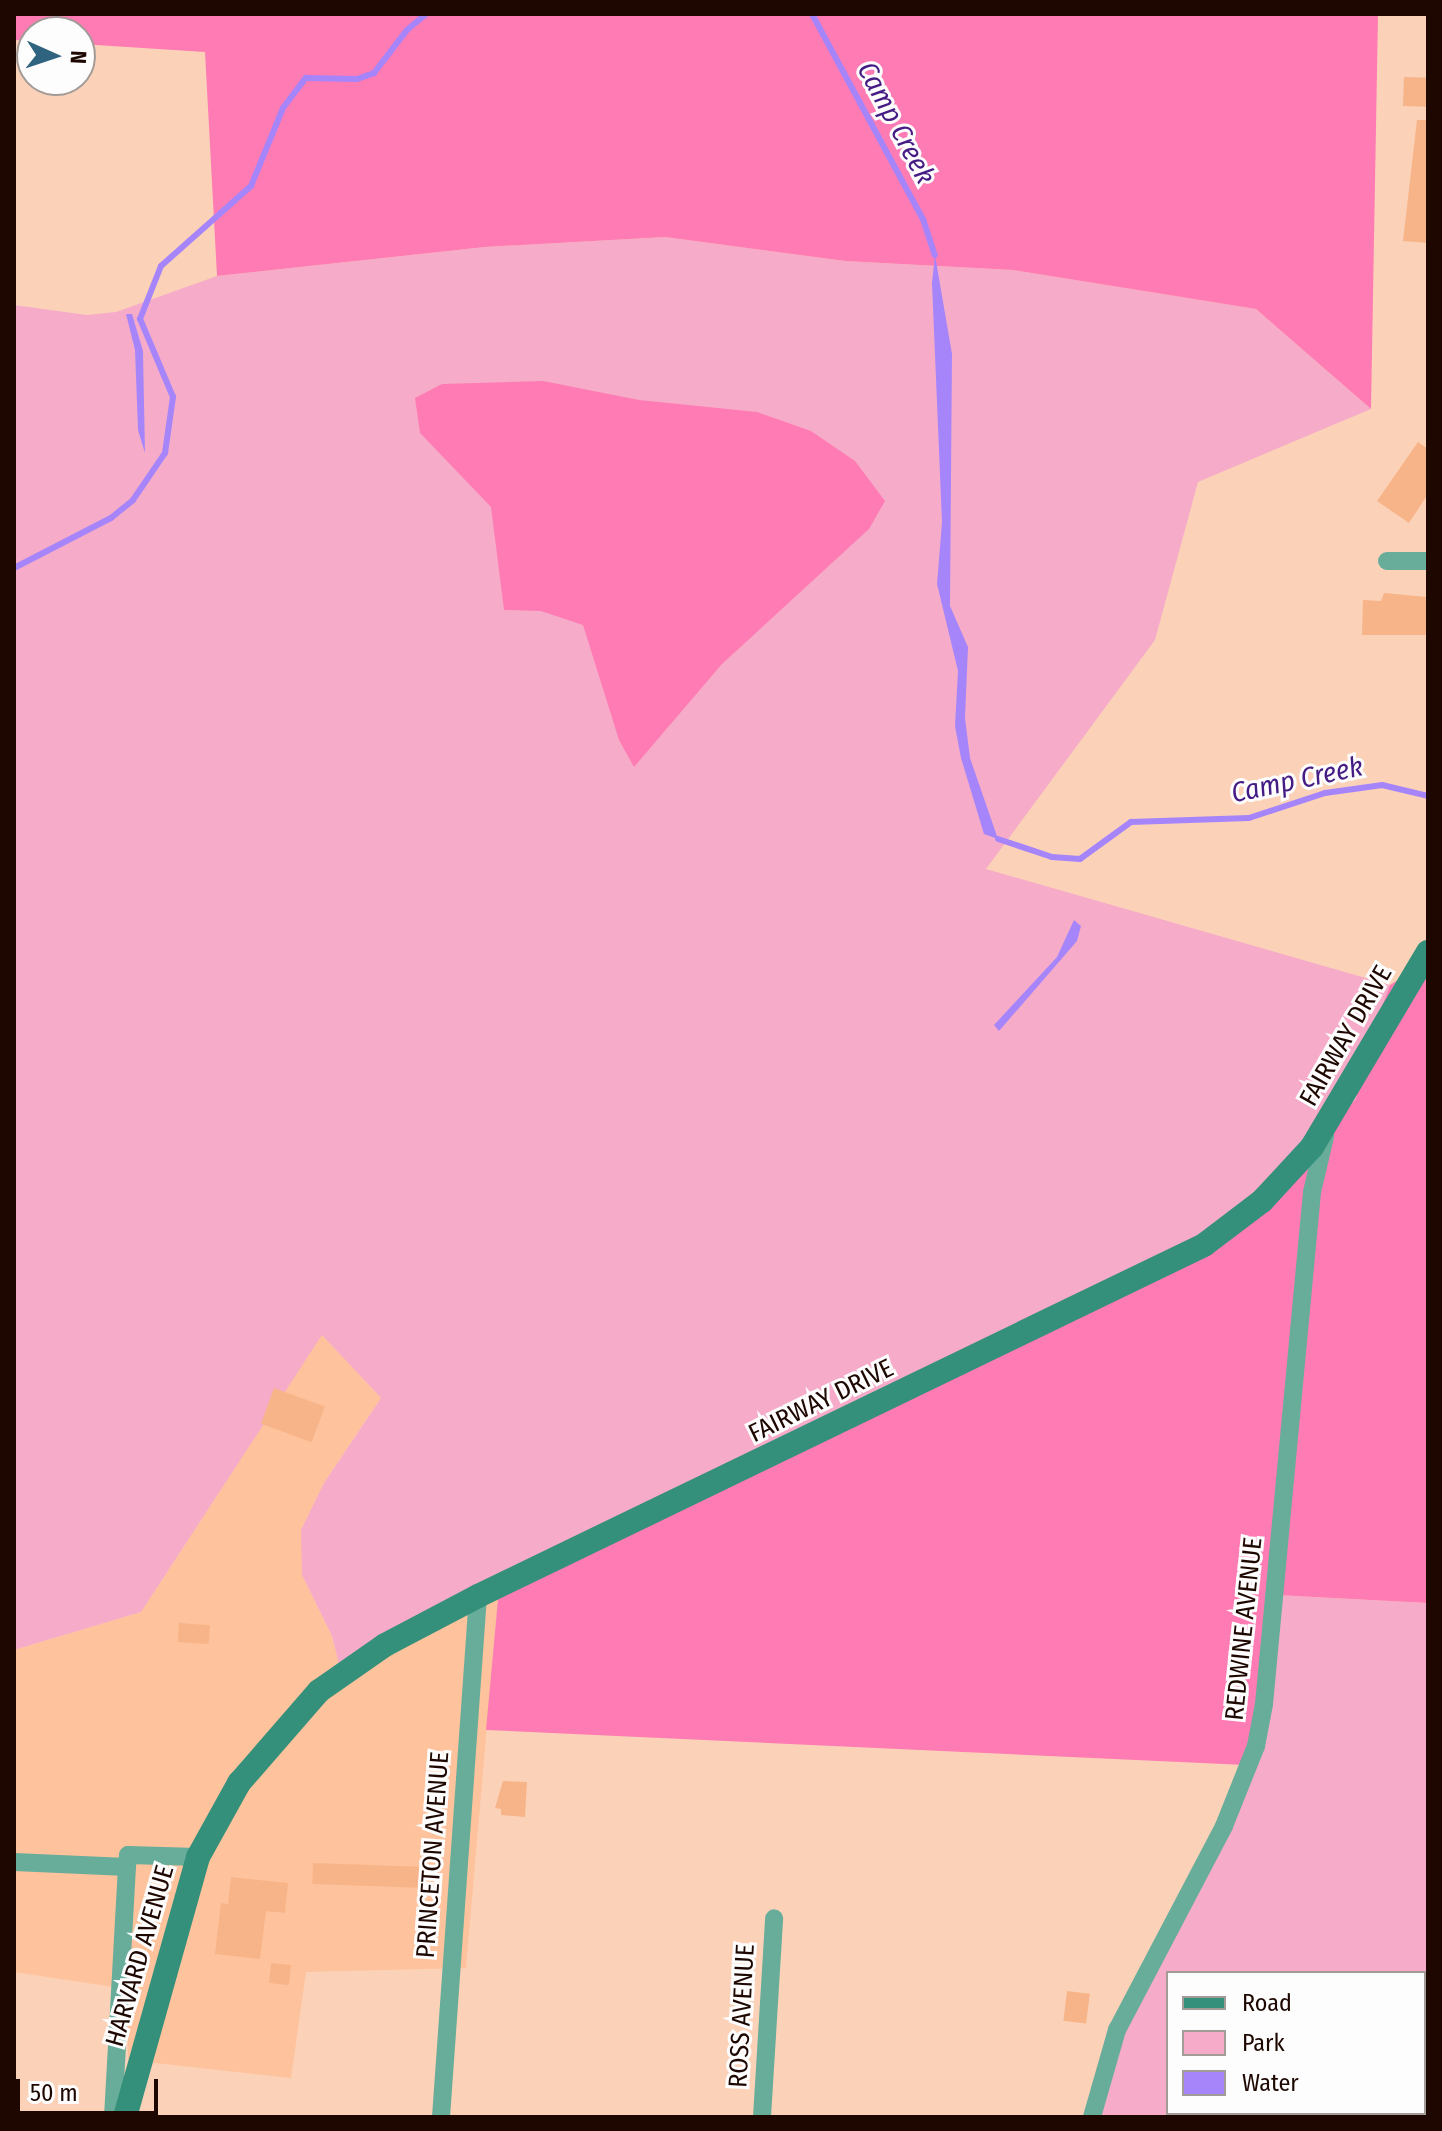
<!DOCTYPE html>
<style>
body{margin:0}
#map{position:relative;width:1442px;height:2131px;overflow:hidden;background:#fbd2b8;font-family:"Fira Sans Condensed",sans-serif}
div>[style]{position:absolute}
.built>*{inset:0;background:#fec39c}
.green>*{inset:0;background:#f6acc8}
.forest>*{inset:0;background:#fe7bb4}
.water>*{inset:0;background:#a685fb}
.stream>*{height:6px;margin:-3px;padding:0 3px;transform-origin:3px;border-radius:3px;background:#a685fb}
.building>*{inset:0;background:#f7b488;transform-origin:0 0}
.street>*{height:18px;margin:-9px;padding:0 9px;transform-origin:9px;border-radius:9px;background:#67ad9a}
.secondary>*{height:24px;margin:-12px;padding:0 12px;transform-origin:12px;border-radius:12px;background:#35907b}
span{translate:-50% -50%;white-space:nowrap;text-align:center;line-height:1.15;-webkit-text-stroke:6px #fdfdfd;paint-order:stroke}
.street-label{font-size:26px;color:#1d0700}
.water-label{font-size:28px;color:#451c84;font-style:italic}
.frame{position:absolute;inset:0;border:16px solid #1d0700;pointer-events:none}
.legend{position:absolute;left:1166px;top:1971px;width:260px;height:144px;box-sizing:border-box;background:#fdfdfd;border:2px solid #a39b98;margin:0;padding:10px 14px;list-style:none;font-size:24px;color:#1d0700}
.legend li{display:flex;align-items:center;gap:16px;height:40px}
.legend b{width:40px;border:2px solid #a39b98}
.north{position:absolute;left:16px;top:16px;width:80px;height:80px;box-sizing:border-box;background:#fdfdfd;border:2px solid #a39b98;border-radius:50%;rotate:93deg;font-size:22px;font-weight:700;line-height:32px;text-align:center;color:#1d0700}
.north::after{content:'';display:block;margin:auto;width:28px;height:36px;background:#2f637f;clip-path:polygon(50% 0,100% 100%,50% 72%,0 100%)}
.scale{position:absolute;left:16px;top:2079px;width:142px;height:36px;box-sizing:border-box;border:4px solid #1d0700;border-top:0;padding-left:10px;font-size:24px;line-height:28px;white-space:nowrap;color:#1d0700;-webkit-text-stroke:6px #fdfdfd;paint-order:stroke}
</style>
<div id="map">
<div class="built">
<i style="clip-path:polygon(322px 1334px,381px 1398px,324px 1483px,302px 1575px,332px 1636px,341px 1671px,498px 1599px,466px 1968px,306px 1972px,291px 2078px,128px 2060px,127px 1989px,14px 1972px,14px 1650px,141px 1612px)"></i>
</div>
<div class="green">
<i style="clip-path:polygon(665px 237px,845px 261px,1013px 270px,1256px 309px,1371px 409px,1198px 482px,1155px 640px,986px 869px,1390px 985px,1368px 1043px,1356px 1099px,1201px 1259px,341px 1672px,332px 1636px,302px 1575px,301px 1530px,324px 1483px,381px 1398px,322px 1335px,141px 1612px,14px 1650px,14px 305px,87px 315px,116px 312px,217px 276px,485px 247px)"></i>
<i style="clip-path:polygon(evenodd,1275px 1595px,1428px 1603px,1428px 2117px,1101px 2117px,1120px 2043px,1245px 1765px,1275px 1595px,1168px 1973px,1424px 1973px,1424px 2113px,1168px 2113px,1168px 1973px)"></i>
</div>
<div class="forest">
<i style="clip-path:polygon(14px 14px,1378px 14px,1371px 409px,1256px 309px,1013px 270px,845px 261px,665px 237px,485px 247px,217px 276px,205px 52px,80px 44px,80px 32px,32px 32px,32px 41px,14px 40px)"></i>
<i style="clip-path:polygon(543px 381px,639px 400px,757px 412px,811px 431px,855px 461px,885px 501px,869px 529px,722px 664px,634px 767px,619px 740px,583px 625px,541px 611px,504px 610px,491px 507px,420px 433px,415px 398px,442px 384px)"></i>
<i style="clip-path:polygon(1428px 961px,1428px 1603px,1276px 1595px,1245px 1765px,486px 1730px,498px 1599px,1201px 1259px,1356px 1099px,1368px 1043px,1390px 985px)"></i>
</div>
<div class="water">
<i style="clip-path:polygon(935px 255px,952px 354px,950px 606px,968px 647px,965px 718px,970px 758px,998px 839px,984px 834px,961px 758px,955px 726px,958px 671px,937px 584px,942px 522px,932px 283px)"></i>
<i style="clip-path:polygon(126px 314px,132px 314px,143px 351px,145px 453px,138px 430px,135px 350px)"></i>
<i style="clip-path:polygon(1074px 920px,1081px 926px,1077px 941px,999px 1031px,994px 1025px,1057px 957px)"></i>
</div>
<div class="stream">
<i style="left:812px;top:14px;width:233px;rotate:61.6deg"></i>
<i style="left:923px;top:219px;width:38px;rotate:72deg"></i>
<i style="left:14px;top:568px;width:109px;rotate:-27.3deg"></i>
<i style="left:111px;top:518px;width:28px;rotate:-39deg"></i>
<i style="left:133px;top:500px;width:57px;rotate:-55.8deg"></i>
<i style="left:165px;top:453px;width:57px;rotate:-81.9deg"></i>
<i style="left:173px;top:397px;width:85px;rotate:-112.9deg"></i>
<i style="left:140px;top:319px;width:57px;rotate:-68.4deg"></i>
<i style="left:161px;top:266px;width:120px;rotate:-41.6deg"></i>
<i style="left:251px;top:186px;width:84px;rotate:-67.7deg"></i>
<i style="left:283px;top:108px;width:38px;rotate:-53deg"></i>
<i style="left:306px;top:78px;width:51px;rotate:1.1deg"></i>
<i style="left:357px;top:79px;width:18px;rotate:-19deg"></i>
<i style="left:374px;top:73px;width:54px;rotate:-52.5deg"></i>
<i style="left:407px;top:30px;width:25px;rotate:-40deg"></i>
<i style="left:998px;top:839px;width:57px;rotate:18.4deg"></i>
<i style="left:1052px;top:857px;width:28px;rotate:4deg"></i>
<i style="left:1080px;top:859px;width:63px;rotate:-36deg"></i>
<i style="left:1131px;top:822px;width:118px;rotate:-1.9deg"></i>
<i style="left:1249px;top:818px;width:80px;rotate:-18.2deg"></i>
<i style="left:1325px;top:793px;width:58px;rotate:-8deg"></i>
<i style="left:1382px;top:785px;width:47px;rotate:13.4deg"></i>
</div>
<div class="building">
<i style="left:1404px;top:77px;width:24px;height:29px;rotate:2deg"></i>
<i style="clip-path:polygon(1417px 120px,1428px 120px,1428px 243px,1403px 241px)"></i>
<i style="clip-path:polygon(1418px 442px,1428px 449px,1428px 494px,1409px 523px,1377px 501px)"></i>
<i style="clip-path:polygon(1384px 593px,1427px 597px,1428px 635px,1362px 635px,1363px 600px,1381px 601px)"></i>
<i style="left:274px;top:1388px;width:54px;height:38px;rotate:20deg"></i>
<i style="left:179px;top:1623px;width:31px;height:19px;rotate:4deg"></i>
<i style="clip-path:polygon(503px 1781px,527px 1782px,525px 1817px,501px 1815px,501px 1809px,495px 1808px)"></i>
<i style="left:313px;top:1863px;width:115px;height:21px;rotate:2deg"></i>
<i style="clip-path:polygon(231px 1877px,288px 1883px,285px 1913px,266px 1911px,260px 1959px,215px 1954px,221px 1903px,228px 1904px)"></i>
<i style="left:271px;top:1963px;width:20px;height:20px;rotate:6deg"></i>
<i style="left:1067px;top:1991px;width:23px;height:30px;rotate:7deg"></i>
</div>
<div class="street">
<i style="left:1387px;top:561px;width:41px"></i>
<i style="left:14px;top:1862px;width:113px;rotate:2.5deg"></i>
<i style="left:127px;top:1867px;width:12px;rotate:-85deg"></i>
<i style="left:128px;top:1855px;width:70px;rotate:1.6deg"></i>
<i style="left:113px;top:2117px;width:250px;rotate:-86.8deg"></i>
<i style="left:441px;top:2117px;width:522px;rotate:-85.94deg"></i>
<i style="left:762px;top:2117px;width:199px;rotate:-86.5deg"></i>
<i style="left:1092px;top:2117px;width:91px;rotate:-74deg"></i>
<i style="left:1117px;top:2030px;width:230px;rotate:-62.3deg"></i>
<i style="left:1224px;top:1826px;width:86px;rotate:-68.2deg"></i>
<i style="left:1256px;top:1746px;width:43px;rotate:-79.2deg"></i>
<i style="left:1264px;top:1704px;width:514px;rotate:-84.64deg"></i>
<i style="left:1312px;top:1192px;width:57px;rotate:-76.7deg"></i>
</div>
<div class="secondary">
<i style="left:125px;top:2117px;width:270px;rotate:-74.3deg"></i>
<i style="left:198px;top:1857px;width:85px;rotate:-61deg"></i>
<i style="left:239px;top:1783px;width:122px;rotate:-49deg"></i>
<i style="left:319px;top:1691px;width:80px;rotate:-34.9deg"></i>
<i style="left:385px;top:1645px;width:105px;rotate:-27.8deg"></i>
<i style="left:478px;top:1596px;width:806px;rotate:-25.8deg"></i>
<i style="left:1204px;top:1245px;width:73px;rotate:-37.2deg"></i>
<i style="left:1262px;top:1201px;width:74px;rotate:-47.2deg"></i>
<i style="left:1312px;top:1147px;width:227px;rotate:-59.3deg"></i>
</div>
<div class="street-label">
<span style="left:1346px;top:1036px;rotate:-60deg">FAIRWAY DRIVE</span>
<span style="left:821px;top:1401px;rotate:-26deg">FAIRWAY DRIVE</span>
<span style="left:1244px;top:1629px;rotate:-84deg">REDWINE AVENUE</span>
<span style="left:433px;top:1855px;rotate:-86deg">PRINCETON AVENUE</span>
<span style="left:140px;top:1956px;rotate:-74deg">HARVARD AVENUE</span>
<span style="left:742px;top:2016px;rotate:-87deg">ROSS AVENUE</span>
</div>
<div class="water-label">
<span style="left:896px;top:123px;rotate:62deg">Camp Creek</span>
<span style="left:1297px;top:780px;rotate:-12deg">Camp Creek</span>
</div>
<div class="frame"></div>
<ul class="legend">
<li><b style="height:10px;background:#35907b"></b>Road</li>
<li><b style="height:22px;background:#f6acc8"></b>Park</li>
<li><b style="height:22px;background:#a685fb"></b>Water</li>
</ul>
<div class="north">N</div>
<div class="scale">50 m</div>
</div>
